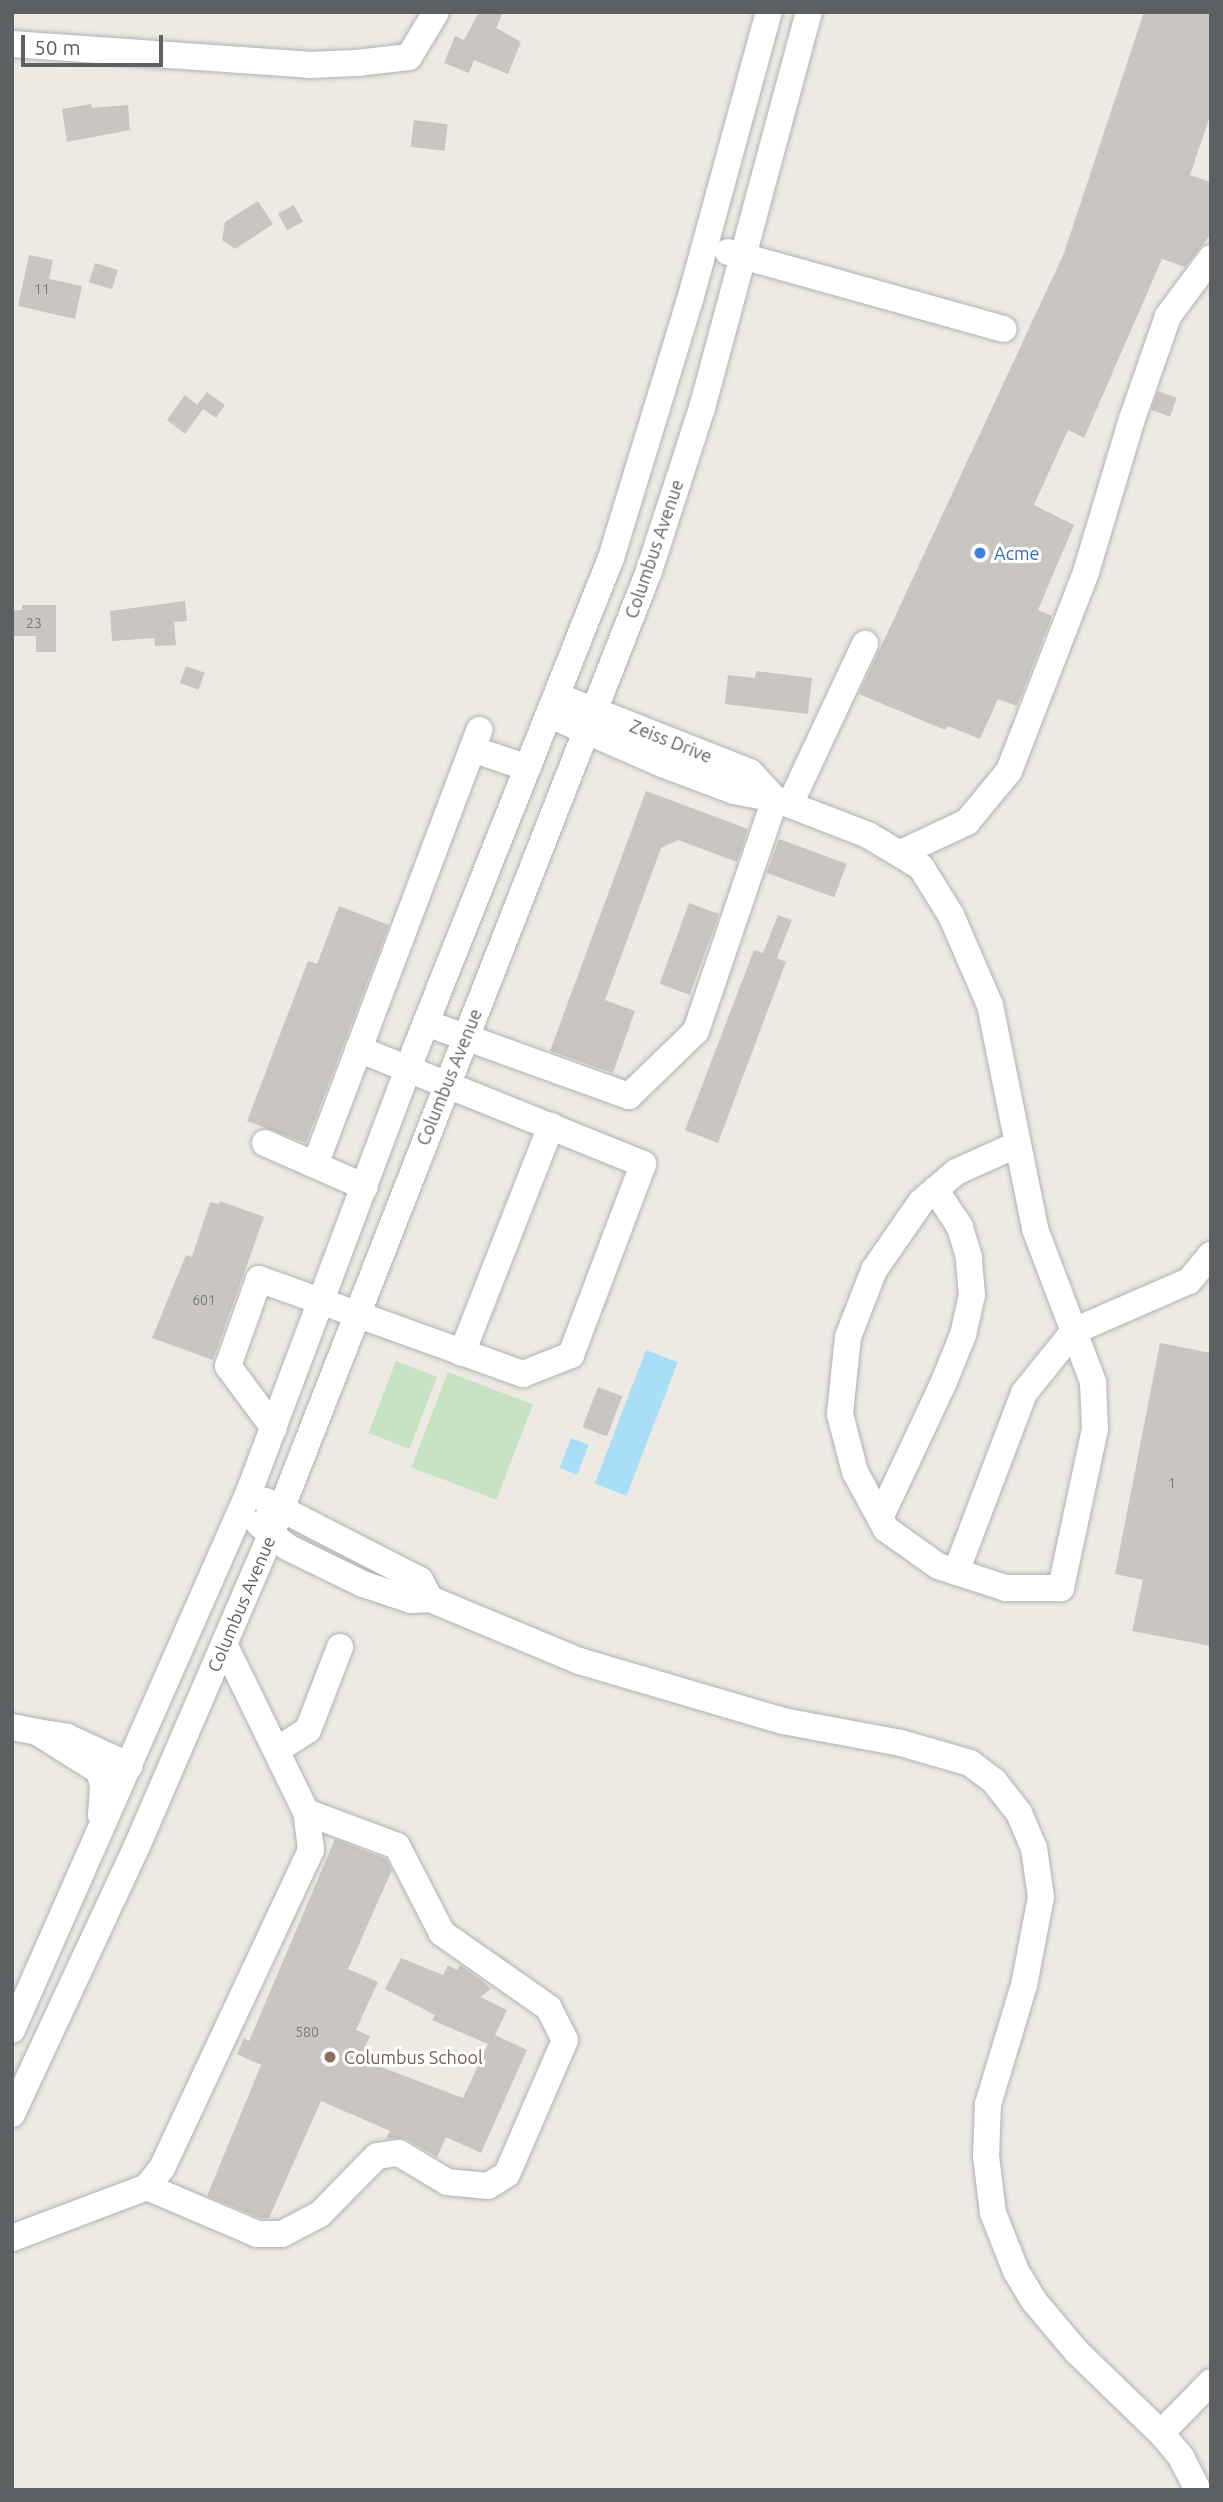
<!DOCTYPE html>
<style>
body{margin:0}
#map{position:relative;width:1223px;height:2502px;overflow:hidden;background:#edeae4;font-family:Ubuntu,sans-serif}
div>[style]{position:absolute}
.green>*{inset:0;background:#c6e2c3;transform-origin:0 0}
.water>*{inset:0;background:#aadef7;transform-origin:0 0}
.building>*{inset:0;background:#c9c5c0;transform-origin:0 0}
.roads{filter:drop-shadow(0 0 2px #afb2b5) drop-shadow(0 0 2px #afb2b5)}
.minor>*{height:26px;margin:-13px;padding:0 13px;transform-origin:13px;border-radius:13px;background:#fff}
.dots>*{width:19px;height:19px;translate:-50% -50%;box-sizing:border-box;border:4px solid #fff;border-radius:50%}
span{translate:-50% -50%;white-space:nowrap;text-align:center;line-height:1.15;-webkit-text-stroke:6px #fff;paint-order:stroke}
.number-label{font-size:14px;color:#77797a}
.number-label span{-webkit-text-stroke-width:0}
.street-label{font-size:18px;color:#5c6063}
.shop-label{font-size:18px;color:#366cbe}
.left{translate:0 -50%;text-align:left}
.education-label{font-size:18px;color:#785e54}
.frame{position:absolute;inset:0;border:14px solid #5c6063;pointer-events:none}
.scale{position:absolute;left:21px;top:35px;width:142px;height:32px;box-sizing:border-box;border:4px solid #5c6063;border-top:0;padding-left:9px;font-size:21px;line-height:24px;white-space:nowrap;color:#5c6063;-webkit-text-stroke:5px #fff;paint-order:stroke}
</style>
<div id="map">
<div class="green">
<i style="left:396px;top:1361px;width:44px;height:77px;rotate:21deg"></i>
<i style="left:448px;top:1372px;width:91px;height:102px;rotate:21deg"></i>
</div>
<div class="water">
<i style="left:646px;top:1350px;width:34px;height:143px;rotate:21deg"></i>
<i style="left:571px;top:1438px;width:19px;height:32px;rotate:21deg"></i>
</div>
<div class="building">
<i style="clip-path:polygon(479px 12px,503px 12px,496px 28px,521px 42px,508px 74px,474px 60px,469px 73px,444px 63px,455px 36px,464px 40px)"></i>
<i style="clip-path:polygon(1144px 12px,1211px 12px,1211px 113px,1190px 175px,1211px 182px,1211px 234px,1185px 267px,1162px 259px,1084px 438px,1068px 430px,1034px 505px,1074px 525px,1038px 610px,1052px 616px,1017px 706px,998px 699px,980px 739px,948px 726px,945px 730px,859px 694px,1064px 253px)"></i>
<i style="clip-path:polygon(91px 104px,92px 108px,128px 105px,130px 130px,67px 142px,62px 109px)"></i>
<i style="left:414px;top:120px;width:34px;height:27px;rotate:7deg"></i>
<i style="clip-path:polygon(258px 201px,273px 224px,235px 249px,222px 240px,225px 222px)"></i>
<i style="left:294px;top:205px;width:19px;height:18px;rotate:62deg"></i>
<i style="clip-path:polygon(29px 255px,53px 260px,49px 279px,82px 286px,75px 319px,18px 306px)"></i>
<i style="left:95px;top:263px;width:24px;height:20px;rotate:17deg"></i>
<i style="left:1158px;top:391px;width:20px;height:20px;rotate:20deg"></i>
<i style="clip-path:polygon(207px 392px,225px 405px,216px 418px,203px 409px,185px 434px,167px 420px,185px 395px,197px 405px)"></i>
<i style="clip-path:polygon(185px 601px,187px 621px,174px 622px,176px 645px,155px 646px,154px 638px,112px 641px,110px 611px)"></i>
<i style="clip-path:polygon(22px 605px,56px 605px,56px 652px,36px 652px,36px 636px,12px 636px,12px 610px,22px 610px)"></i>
<i style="left:186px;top:666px;width:20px;height:18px;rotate:20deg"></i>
<i style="clip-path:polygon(756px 671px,812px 678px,808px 714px,725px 704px,728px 675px,755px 678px)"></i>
<i style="clip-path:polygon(646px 791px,748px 829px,737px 862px,678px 840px,661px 848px,605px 1000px,635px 1011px,613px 1073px,550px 1051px)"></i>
<i style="left:779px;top:839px;width:72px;height:36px;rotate:20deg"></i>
<i style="left:689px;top:903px;width:32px;height:86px;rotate:20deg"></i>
<i style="clip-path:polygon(339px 906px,389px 925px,306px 1143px,247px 1121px,308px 961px,317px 964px)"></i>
<i style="clip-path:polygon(778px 915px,792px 920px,777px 958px,786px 962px,718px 1143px,685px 1130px,754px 950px,763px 953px)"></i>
<i style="clip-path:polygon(220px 1201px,264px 1217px,213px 1360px,152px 1338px,186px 1255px,192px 1257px,210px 1202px,219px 1204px)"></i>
<i style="clip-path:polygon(1160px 1343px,1211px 1353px,1211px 1646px,1132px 1631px,1143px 1580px,1115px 1574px)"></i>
<i style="left:598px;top:1387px;width:26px;height:43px;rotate:21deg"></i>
<i style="clip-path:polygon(335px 1839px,386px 1859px,392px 1870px,348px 1969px,378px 1982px,356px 2030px,370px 2036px,360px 2059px,463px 2098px,488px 2044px,432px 2020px,435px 2015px,385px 1989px,401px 1958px,443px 1975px,448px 1965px,457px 1970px,460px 1965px,481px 1980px,491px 1989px,480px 1997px,507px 2010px,495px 2035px,527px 2050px,481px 2153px,446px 2137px,437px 2157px,406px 2139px,386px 2138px,390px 2131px,321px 2101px,269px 2218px,260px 2218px,207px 2196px,261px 2065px,237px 2054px,244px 2038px,249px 2041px)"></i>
</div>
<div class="roads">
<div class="minor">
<i style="left:12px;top:44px;width:298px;rotate:4deg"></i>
<i style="left:309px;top:65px;width:48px;rotate:-2.4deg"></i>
<i style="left:357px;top:63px;width:52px;rotate:-6.6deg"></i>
<i style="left:409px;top:57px;width:52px;rotate:-59deg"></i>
<i style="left:728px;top:252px;width:286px;rotate:15.6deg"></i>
<i style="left:550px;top:715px;width:122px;rotate:23.6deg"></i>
<i style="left:662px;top:764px;width:77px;rotate:20.6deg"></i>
<i style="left:734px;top:791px;width:42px;rotate:11deg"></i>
<i style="left:775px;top:799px;width:37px;rotate:-133deg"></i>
<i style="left:750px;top:772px;width:207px;rotate:-158.5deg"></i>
<i style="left:472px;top:749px;width:59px;rotate:18.7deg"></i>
<i style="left:790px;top:804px;width:177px;rotate:-64.9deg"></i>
<i style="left:903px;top:852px;width:71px;rotate:-25.1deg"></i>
<i style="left:967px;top:822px;width:66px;rotate:-50.5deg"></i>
<i style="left:1009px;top:771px;width:213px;rotate:-68.8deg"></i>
<i style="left:1086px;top:572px;width:160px;rotate:-73.3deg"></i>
<i style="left:1132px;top:419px;width:109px;rotate:-70.7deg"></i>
<i style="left:1168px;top:316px;width:72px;rotate:-53.4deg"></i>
<i style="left:426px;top:1023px;width:216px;rotate:19.8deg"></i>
<i style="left:629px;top:1096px;width:93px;rotate:-44.1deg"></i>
<i style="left:696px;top:1031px;width:245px;rotate:-71.2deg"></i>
<i style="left:775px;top:799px;width:100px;rotate:21.2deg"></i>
<i style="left:868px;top:835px;width:62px;rotate:31.1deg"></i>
<i style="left:921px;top:867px;width:57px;rotate:58deg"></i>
<i style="left:951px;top:915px;width:98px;rotate:66.6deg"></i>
<i style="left:990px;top:1005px;width:228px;rotate:78.6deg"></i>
<i style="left:1035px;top:1229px;width:164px;rotate:69.2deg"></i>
<i style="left:1093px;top:1382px;width:47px;rotate:87.6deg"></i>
<i style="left:1095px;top:1429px;width:163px;rotate:102.1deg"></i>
<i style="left:1061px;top:1588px;width:55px;rotate:180deg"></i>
<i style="left:1006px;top:1588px;width:71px;rotate:-162.1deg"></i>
<i style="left:938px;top:1566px;width:64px;rotate:-144.6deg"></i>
<i style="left:886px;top:1529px;width:65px;rotate:-118.5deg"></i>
<i style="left:855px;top:1472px;width:60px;rotate:-104.5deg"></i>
<i style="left:840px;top:1414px;width:77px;rotate:-84.1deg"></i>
<i style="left:848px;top:1337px;width:72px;rotate:-68.8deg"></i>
<i style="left:874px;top:1270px;width:83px;rotate:-55.3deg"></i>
<i style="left:921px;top:1202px;width:46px;rotate:-40.6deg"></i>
<i style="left:956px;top:1172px;width:66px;rotate:-24.2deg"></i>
<i style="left:265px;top:1143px;width:109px;rotate:23.7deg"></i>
<i style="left:315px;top:1165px;width:465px;rotate:-69.3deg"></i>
<i style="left:462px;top:1353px;width:244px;rotate:-68.6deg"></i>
<i style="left:274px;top:1428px;width:77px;rotate:-126.6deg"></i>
<i style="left:228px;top:1366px;width:92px;rotate:-70.4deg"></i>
<i style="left:259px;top:1279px;width:281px;rotate:19.8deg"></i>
<i style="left:523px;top:1374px;width:52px;rotate:-21.6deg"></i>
<i style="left:571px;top:1355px;width:204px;rotate:-69.3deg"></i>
<i style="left:643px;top:1164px;width:307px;rotate:-158deg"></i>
<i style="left:266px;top:1501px;width:173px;rotate:27.2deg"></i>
<i style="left:420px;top:1580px;width:21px;rotate:62deg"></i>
<i style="left:880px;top:1518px;width:148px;rotate:-64.8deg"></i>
<i style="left:943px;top:1384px;width:53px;rotate:-67.8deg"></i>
<i style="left:963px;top:1335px;width:41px;rotate:-77.3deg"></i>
<i style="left:972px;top:1295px;width:38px;rotate:-95deg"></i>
<i style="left:969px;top:1257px;width:31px;rotate:-107deg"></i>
<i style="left:960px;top:1227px;width:45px;rotate:-123.3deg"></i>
<i style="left:259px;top:1524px;width:36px;rotate:39deg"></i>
<i style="left:287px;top:1547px;width:85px;rotate:26deg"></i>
<i style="left:363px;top:1584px;width:51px;rotate:18.4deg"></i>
<i style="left:411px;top:1600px;width:19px;rotate:-3deg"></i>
<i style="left:430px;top:1599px;width:161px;rotate:22.6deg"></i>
<i style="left:579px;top:1661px;width:213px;rotate:16.4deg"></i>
<i style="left:783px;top:1721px;width:120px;rotate:10.6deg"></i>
<i style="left:901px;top:1743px;width:72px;rotate:16.2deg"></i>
<i style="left:970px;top:1763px;width:30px;rotate:37deg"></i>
<i style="left:994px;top:1781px;width:41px;rotate:52deg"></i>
<i style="left:1019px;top:1813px;width:38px;rotate:67deg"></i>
<i style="left:1034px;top:1848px;width:49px;rotate:81.9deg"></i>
<i style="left:1041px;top:1897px;width:90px;rotate:100.9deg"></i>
<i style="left:1024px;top:1985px;width:124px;rotate:106.8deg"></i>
<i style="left:988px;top:2104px;width:52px;rotate:92.2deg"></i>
<i style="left:986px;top:2156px;width:57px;rotate:83deg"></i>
<i style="left:993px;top:2213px;width:62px;rotate:68.4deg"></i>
<i style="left:1016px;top:2271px;width:35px;rotate:59deg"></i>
<i style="left:1034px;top:2301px;width:67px;rotate:49.9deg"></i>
<i style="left:1077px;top:2352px;width:117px;rotate:44deg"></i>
<i style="left:1161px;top:2433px;width:31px;rotate:50deg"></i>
<i style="left:1181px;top:2457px;width:37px;rotate:63deg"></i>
<i style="left:956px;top:1572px;width:191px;rotate:-69.2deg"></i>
<i style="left:1024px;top:1393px;width:80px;rotate:-51.1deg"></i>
<i style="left:1074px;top:1331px;width:125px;rotate:-23.5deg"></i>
<i style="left:1189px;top:1281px;width:34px;rotate:-50deg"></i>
<i style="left:12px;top:1727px;width:25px;rotate:11deg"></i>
<i style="left:277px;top:1750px;width:37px;rotate:-33deg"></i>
<i style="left:308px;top:1730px;width:89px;rotate:-68.9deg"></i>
<i style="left:101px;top:1815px;width:30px;rotate:-86deg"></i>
<i style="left:103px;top:1785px;width:15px;rotate:-106deg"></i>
<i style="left:99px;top:1771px;width:73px;rotate:-147.8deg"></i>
<i style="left:37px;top:1732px;width:30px;rotate:9deg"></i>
<i style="left:67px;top:1737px;width:69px;rotate:24.7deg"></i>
<i style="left:12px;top:2030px;width:588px;rotate:-66.23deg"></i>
<i style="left:249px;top:1492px;width:472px;rotate:-69.4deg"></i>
<i style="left:415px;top:1050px;width:530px;rotate:-68.28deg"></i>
<i style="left:611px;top:558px;width:270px;rotate:-73deg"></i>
<i style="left:690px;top:300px;width:299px;rotate:-74.7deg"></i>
<i style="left:12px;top:2114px;width:296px;rotate:-65deg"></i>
<i style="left:137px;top:1846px;width:339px;rotate:-66.7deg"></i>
<i style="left:271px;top:1535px;width:1035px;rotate:-68.59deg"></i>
<i style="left:649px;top:571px;width:171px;rotate:-72deg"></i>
<i style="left:702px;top:408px;width:410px;rotate:-74.9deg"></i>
<i style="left:147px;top:2187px;width:120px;rotate:23.1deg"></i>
<i style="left:257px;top:2234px;width:25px"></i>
<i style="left:282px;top:2234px;width:43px;rotate:-27.8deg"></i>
<i style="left:320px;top:2214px;width:81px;rotate:-45.5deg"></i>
<i style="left:377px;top:2156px;width:22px;rotate:-8deg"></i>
<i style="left:399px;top:2153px;width:56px;rotate:31.1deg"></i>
<i style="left:447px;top:2182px;width:41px;rotate:5.6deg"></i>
<i style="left:488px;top:2186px;width:22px;rotate:-32deg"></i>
<i style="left:507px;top:2174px;width:146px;rotate:-66.6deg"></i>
<i style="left:565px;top:2040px;width:36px;rotate:-117deg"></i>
<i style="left:549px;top:2008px;width:131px;rotate:-145deg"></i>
<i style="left:442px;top:1933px;width:98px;rotate:-117.3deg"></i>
<i style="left:397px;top:1846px;width:97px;rotate:-159.5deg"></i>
<i style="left:12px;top:2238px;width:144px;rotate:-20.7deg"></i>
<i style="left:147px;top:2187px;width:24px;rotate:-52deg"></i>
<i style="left:162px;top:2168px;width:351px;rotate:-64.9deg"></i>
<i style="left:311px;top:1850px;width:38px;rotate:-97deg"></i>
<i style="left:306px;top:1812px;width:187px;rotate:-116deg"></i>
<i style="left:1161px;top:2433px;width:71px;rotate:-45.6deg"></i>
</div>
</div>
<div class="dots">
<i style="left:980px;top:553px;background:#3f7fe0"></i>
<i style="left:330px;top:2057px;background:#8d6e63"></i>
</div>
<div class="number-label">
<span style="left:42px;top:289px">11</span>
<span style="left:34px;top:623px">23</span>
<span style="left:204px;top:1300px">601</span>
<span style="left:1172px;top:1483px">1</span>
<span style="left:307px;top:2032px">580</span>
</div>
<div class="street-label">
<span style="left:654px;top:549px;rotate:-71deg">Columbus Avenue</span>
<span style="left:671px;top:741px;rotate:22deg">Zeiss Drive</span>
<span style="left:449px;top:1077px;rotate:-68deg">Columbus Avenue</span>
<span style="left:241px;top:1604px;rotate:-67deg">Columbus Avenue</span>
</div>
<div class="shop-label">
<span class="left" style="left:994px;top:553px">Acme</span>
</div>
<div class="education-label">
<span class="left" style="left:344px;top:2057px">Columbus School</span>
</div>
<div class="frame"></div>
<div class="scale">50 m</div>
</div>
